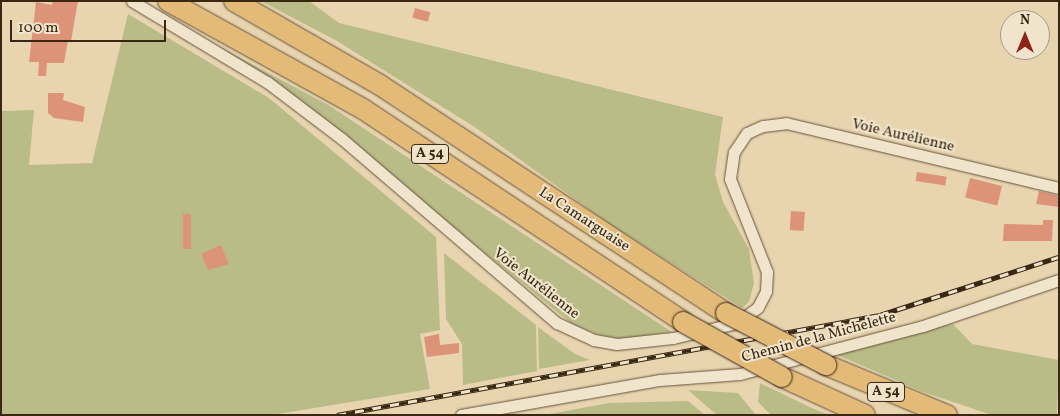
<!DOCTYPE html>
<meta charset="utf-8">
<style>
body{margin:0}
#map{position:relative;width:1060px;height:416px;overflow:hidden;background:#e8d5b0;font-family:Vollkorn,serif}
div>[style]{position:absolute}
.green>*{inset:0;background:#babc88}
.building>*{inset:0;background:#dc9378;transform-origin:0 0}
.roads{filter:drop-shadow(0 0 1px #655239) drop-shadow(0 0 1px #655239)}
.street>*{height:11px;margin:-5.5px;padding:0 5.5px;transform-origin:5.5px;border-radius:5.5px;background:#f0e4cc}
.highway>*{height:20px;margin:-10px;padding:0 10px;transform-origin:10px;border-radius:10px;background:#e4ba78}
.rail>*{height:5px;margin-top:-2.5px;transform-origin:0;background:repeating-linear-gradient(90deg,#f0e4cc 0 9px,#392711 0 18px);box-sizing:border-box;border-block:1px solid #392711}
.bridges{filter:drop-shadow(0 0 1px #392711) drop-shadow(0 0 1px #392711)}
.highway-bridge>*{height:20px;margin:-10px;padding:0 10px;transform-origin:10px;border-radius:10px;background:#e4ba78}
span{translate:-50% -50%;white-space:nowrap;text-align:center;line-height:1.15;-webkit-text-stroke:4px #f0e4cc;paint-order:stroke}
.shield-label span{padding:1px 4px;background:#f0e4cc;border:1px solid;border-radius:4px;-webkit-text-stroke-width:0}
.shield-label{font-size:14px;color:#392711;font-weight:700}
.street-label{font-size:15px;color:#392711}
.frame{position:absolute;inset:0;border:2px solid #392711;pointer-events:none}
.north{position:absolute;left:1000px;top:10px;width:50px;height:50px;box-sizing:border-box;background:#f0e4cc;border:1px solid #a79881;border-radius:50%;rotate:0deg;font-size:14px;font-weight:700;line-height:20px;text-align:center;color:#392711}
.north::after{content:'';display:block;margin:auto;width:18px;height:22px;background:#8f2418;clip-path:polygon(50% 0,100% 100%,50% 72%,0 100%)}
.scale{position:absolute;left:10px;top:20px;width:156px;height:22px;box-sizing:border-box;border:2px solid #392711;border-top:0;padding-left:6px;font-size:15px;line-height:18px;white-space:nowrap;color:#392711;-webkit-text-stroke:4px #f0e4cc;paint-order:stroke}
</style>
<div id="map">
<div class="green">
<i style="clip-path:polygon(261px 1px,309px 1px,339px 23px,723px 117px,715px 174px,723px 202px,749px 249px,754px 283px,749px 302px,742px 308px,608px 223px,476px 128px,337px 41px)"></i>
<i style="clip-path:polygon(149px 9px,330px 106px,672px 332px,622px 339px,599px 335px,572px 324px,340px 135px)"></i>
<i style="clip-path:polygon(128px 14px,269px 98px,436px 237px,440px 330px,420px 334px,430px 389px,272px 415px,1px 415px,1px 111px,34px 110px,29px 165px,92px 163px)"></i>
<i style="clip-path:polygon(444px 253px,536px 325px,537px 371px,463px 385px,462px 344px,446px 319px)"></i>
<i style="clip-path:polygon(953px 324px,972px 344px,1059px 360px,1057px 415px,992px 415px,923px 392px,833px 353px)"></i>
<i style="clip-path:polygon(538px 327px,575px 354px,590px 360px,539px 369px)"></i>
<i style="clip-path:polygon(760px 383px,814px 409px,829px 415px,771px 415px,758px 402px)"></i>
<i style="clip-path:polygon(688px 390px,738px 393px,756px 415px,717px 415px)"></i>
<i style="clip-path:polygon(688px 401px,705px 415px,544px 415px,609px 403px)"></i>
</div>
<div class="building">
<i style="clip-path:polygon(53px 1px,78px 1px,71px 41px,68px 40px,64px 63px,47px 63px,46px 76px,38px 76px,39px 62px,29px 62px,36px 2px,52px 5px)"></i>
<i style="left:415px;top:8px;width:16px;height:10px;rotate:15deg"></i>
<i style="clip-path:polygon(48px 93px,64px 93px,63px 100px,85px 107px,83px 122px,54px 118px,48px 113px)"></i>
<i style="left:917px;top:172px;width:30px;height:9px;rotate:9deg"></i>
<i style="left:970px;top:178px;width:33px;height:20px;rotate:14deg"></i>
<i style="clip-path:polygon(1039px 191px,1059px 196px,1059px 207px,1036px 204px)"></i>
<i style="left:791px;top:211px;width:14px;height:19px;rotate:4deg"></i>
<i style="left:183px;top:214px;width:8px;height:35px"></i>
<i style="clip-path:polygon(1043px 220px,1053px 220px,1052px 241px,1003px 241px,1004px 224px,1043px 225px)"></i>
<i style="clip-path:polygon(221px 245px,229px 264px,208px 270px,201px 254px)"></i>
<i style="clip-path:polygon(439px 334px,440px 345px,459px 343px,459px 353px,427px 357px,424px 337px)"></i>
</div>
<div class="roads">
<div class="street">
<i style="left:132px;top:1px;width:157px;rotate:31deg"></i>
<i style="left:267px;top:82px;width:94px;rotate:37.2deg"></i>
<i style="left:342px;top:139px;width:283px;rotate:40.6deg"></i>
<i style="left:557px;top:323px;width:41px;rotate:24.7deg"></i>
<i style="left:594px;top:340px;width:23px;rotate:10deg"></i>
<i style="left:617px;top:344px;width:56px;rotate:-6.1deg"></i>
<i style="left:673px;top:338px;width:66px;rotate:-13.2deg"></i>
<i style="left:737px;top:323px;width:26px;rotate:-37deg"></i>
<i style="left:758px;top:307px;width:18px;rotate:-63deg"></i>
<i style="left:766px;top:291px;width:19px;rotate:-87deg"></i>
<i style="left:767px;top:272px;width:100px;rotate:-111.7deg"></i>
<i style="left:730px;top:179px;width:27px;rotate:-82deg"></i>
<i style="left:734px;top:152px;width:23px;rotate:-56deg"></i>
<i style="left:747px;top:133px;width:17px;rotate:-24deg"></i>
<i style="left:763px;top:126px;width:23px;rotate:-7deg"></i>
<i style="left:786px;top:123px;width:281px;rotate:13.4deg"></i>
<i style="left:461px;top:415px;width:202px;rotate:-10deg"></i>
<i style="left:660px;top:380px;width:80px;rotate:-4.3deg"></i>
<i style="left:740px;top:374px;width:189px;rotate:-14.7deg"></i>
<i style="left:923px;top:326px;width:144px;rotate:-18.7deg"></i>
</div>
<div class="highway">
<i style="left:168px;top:1px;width:223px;rotate:29deg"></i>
<i style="left:363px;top:109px;width:384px;rotate:33.6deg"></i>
<i style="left:234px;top:1px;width:168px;rotate:29.9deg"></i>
<i style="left:380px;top:85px;width:414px;rotate:33.4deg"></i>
<i style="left:826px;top:365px;width:131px;rotate:22.5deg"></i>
<i style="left:782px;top:377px;width:91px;rotate:24.6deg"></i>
</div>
</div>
<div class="rail">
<i style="left:337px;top:415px;width:552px;rotate:-10.43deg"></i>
<i style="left:880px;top:315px;width:188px;rotate:-18deg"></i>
</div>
<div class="bridges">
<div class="highway-bridge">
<i style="left:726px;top:313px;width:113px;rotate:27.5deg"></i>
<i style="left:683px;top:322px;width:113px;rotate:29.1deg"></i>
</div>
</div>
<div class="shield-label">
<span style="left:430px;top:154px">A 54</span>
<span style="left:886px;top:392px">A 54</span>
</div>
<div class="street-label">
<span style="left:903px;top:136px;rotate:13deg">Voie Aurélienne</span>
<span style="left:584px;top:220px;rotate:33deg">La Camarguaise</span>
<span style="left:536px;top:284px;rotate:38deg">Voie Aurélienne</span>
<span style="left:819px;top:338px;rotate:-15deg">Chemin de la Michelette</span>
</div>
<div class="frame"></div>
<div class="north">N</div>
<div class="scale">100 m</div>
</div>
